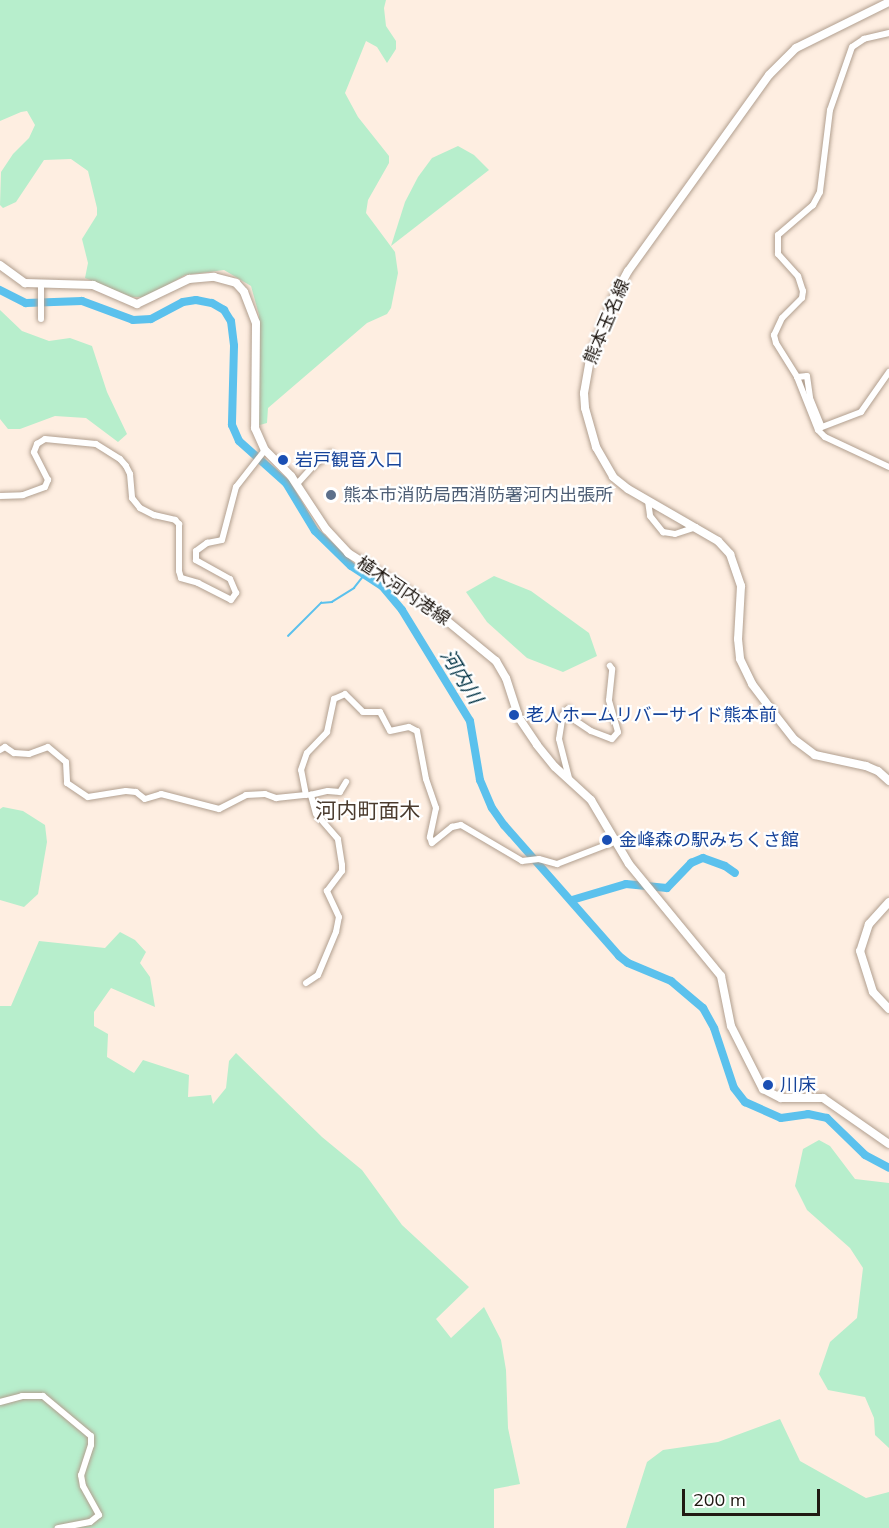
<!DOCTYPE html>
<meta charset="utf-8">
<style>
body{margin:0}
#map{position:relative;width:889px;height:1528px;overflow:hidden;background:#feeee1;font-family:Mulish,"Noto Sans JP",sans-serif}
div>[style]{position:absolute}
.green>*{inset:0;background:#b7eecc}
.stream>*{height:1.5px;margin:-0.75px;padding:0 0.75px;transform-origin:0.75px;border-radius:0.75px;background:#5bc1ed}
.river>*{height:8px;margin:-4px;padding:0 4px;transform-origin:4px;border-radius:4px;background:#5bc1ed}
.roads{filter:drop-shadow(0 0 2px #b19f8f) drop-shadow(0 0 2px #b19f8f)}
.minor>*{height:6px;margin:-3px;padding:0 3px;transform-origin:3px;border-radius:3px;background:#fff}
.major>*{height:8px;margin:-4px;padding:0 4px;transform-origin:4px;border-radius:4px;background:#fff}
.dots>*{width:16px;height:16px;translate:-50% -50%;box-sizing:border-box;border:3px solid #fff;border-radius:50%}
span{translate:-50% -50%;white-space:nowrap;text-align:center;line-height:1.15;-webkit-text-stroke:4.5px #fff;paint-order:stroke}
.street-label{font-size:18px;color:#201913}
.transit-label{font-size:18px;color:#164399}
.left{translate:0 -50%;text-align:left}
.service-label{font-size:18px;color:#4e5e75}
.water-label{font-size:20px;color:#013244;font-style:italic}
.quarter-label{font-size:21px;color:#4a3b2e}
.scale{position:absolute;left:682px;top:1489px;width:138px;height:27px;box-sizing:border-box;border:3px solid #201913;border-top:0;padding-left:8px;font-size:18px;line-height:21px;white-space:nowrap;color:#201913;-webkit-text-stroke:4px #fff;paint-order:stroke}
</style>
<div id="map">
<div class="green">
<i style="clip-path:polygon(0 0,386px 0,384px 8px,386px 26px,396px 41px,396px 49px,387px 63px,377px 47px,366px 41px,345px 93px,358px 117px,389px 156px,389px 163px,368px 200px,366px 213px,395px 252px,398px 273px,391px 308px,387px 314px,367px 323px,268px 408px,267px 423px,256px 426px,260px 360px,259px 315px,251px 286px,224px 270px,185px 275px,147px 297px,131px 297px,85px 278px,88px 263px,82px 239px,97px 215px,97px 208px,88px 171px,71px 159px,44px 160px,16px 202px,3px 208px,0 205px,1px 172px,13px 154px,29px 138px,35px 125px,27px 111px,21px 112px,0 121px)"></i>
<i style="clip-path:polygon(458px 146px,474px 155px,489px 170px,391px 246px,405px 202px,418px 177px,432px 158px)"></i>
<i style="clip-path:polygon(0 310px,22px 331px,49px 341px,70px 338px,92px 346px,107px 392px,127px 434px,118px 442px,86px 418px,55px 416px,20px 429px,8px 429px,0 419px)"></i>
<i style="clip-path:polygon(494px 576px,531px 591px,589px 633px,597px 656px,563px 672px,527px 658px,487px 622px,466px 592px)"></i>
<i style="clip-path:polygon(3px 807px,23px 811px,45px 825px,47px 842px,38px 894px,24px 907px,0 900px,0 809px)"></i>
<i style="clip-path:polygon(120px 932px,135px 940px,146px 952px,140px 963px,150px 977px,155px 1007px,111px 988px,94px 1012px,94px 1026px,108px 1034px,107px 1057px,134px 1073px,143px 1060px,189px 1075px,188px 1097px,211px 1095px,213px 1104px,226px 1088px,229px 1061px,236px 1053px,322px 1137px,362px 1170px,402px 1225px,469px 1287px,436px 1319px,451px 1338px,484px 1307px,501px 1340px,506px 1370px,508px 1428px,520px 1484px,494px 1489px,494px 1528px,0 1528px,0 1006px,11px 1006px,39px 941px,105px 948px)"></i>
<i style="clip-path:polygon(819px 1140px,830px 1146px,855px 1179px,889px 1183px,889px 1448px,875px 1435px,874px 1418px,865px 1397px,828px 1390px,819px 1374px,830px 1342px,857px 1318px,863px 1268px,850px 1248px,807px 1210px,795px 1186px,803px 1149px)"></i>
<i style="clip-path:polygon(780px 1419px,800px 1461px,866px 1498px,889px 1492px,889px 1528px,626px 1528px,647px 1462px,663px 1450px,718px 1442px)"></i>
</div>
<div class="stream">
<i style="left:288px;top:636px;width:47px;rotate:-45deg"></i>
<i style="left:321px;top:603px;width:11px;rotate:-5deg"></i>
<i style="left:332px;top:602px;width:26px;rotate:-32deg"></i>
<i style="left:354px;top:588px;width:18px;rotate:-52deg"></i>
</div>
<div class="river">
<i style="left:0;top:290px;width:29px;rotate:27deg"></i>
<i style="left:26px;top:303px;width:56px;rotate:-2deg"></i>
<i style="left:82px;top:301px;width:54px;rotate:20.4deg"></i>
<i style="left:133px;top:320px;width:18px;rotate:-3deg"></i>
<i style="left:151px;top:319px;width:36px;rotate:-28deg"></i>
<i style="left:183px;top:302px;width:13px;rotate:-9deg"></i>
<i style="left:196px;top:300px;width:16px;rotate:11deg"></i>
<i style="left:212px;top:303px;width:14px;rotate:30deg"></i>
<i style="left:224px;top:310px;width:13px;rotate:58deg"></i>
<i style="left:231px;top:321px;width:25px;rotate:83deg"></i>
<i style="left:234px;top:346px;width:79px;rotate:91.5deg"></i>
<i style="left:232px;top:425px;width:17px;rotate:66deg"></i>
<i style="left:239px;top:441px;width:63px;rotate:41.8deg"></i>
<i style="left:286px;top:483px;width:56px;rotate:58.9deg"></i>
<i style="left:315px;top:531px;width:50px;rotate:44.2deg"></i>
<i style="left:351px;top:566px;width:37px;rotate:33deg"></i>
<i style="left:382px;top:586px;width:31px;rotate:50deg"></i>
<i style="left:402px;top:610px;width:130px;rotate:58.5deg"></i>
<i style="left:470px;top:721px;width:60px;rotate:80.4deg"></i>
<i style="left:480px;top:780px;width:30px;rotate:67deg"></i>
<i style="left:492px;top:808px;width:21px;rotate:55deg"></i>
<i style="left:504px;top:825px;width:174px;rotate:48.7deg"></i>
<i style="left:619px;top:956px;width:11px;rotate:38deg"></i>
<i style="left:628px;top:963px;width:47px;rotate:22.7deg"></i>
<i style="left:671px;top:981px;width:42px;rotate:40.2deg"></i>
<i style="left:703px;top:1008px;width:23px;rotate:61deg"></i>
<i style="left:714px;top:1028px;width:63px;rotate:71.6deg"></i>
<i style="left:734px;top:1088px;width:18px;rotate:52deg"></i>
<i style="left:745px;top:1102px;width:39px;rotate:24deg"></i>
<i style="left:781px;top:1118px;width:27px;rotate:-8deg"></i>
<i style="left:808px;top:1114px;width:19px;rotate:12deg"></i>
<i style="left:827px;top:1118px;width:53px;rotate:44.2deg"></i>
<i style="left:865px;top:1155px;width:27px;rotate:28deg"></i>
<i style="left:572px;top:900px;width:56px;rotate:-16.5deg"></i>
<i style="left:626px;top:884px;width:41px;rotate:5.6deg"></i>
<i style="left:667px;top:888px;width:35px;rotate:-46deg"></i>
<i style="left:691px;top:863px;width:13px;rotate:-23deg"></i>
<i style="left:703px;top:858px;width:23px;rotate:20deg"></i>
<i style="left:725px;top:866px;width:12px;rotate:35deg"></i>
</div>
<div class="roads">
<div class="minor">
<i style="left:889px;top:33px;width:26px;rotate:167deg"></i>
<i style="left:864px;top:39px;width:14px;rotate:146deg"></i>
<i style="left:852px;top:47px;width:67px;rotate:109.2deg"></i>
<i style="left:830px;top:110px;width:83px;rotate:97deg"></i>
<i style="left:820px;top:192px;width:15px;rotate:118deg"></i>
<i style="left:813px;top:205px;width:46px;rotate:139.4deg"></i>
<i style="left:778px;top:235px;width:19px;rotate:90deg"></i>
<i style="left:778px;top:254px;width:30px;rotate:48deg"></i>
<i style="left:798px;top:276px;width:16px;rotate:72deg"></i>
<i style="left:803px;top:291px;width:7px;rotate:98deg"></i>
<i style="left:802px;top:298px;width:28px;rotate:135deg"></i>
<i style="left:782px;top:318px;width:19px;rotate:115deg"></i>
<i style="left:774px;top:335px;width:8px;rotate:76deg"></i>
<i style="left:776px;top:343px;width:40px;rotate:58deg"></i>
<i style="left:797px;top:377px;width:57px;rotate:68.4deg"></i>
<i style="left:818px;top:430px;width:10px;rotate:45deg"></i>
<i style="left:825px;top:437px;width:71px;rotate:25.1deg"></i>
<i style="left:41px;top:319px;width:35px;rotate:-90deg"></i>
<i style="left:797px;top:377px;width:10px;rotate:-6deg"></i>
<i style="left:807px;top:376px;width:22px;rotate:82deg"></i>
<i style="left:810px;top:398px;width:31px;rotate:68deg"></i>
<i style="left:822px;top:427px;width:42px;rotate:-21deg"></i>
<i style="left:861px;top:412px;width:49px;rotate:-55deg"></i>
<i style="left:297px;top:484px;width:27px;rotate:-48deg"></i>
<i style="left:315px;top:464px;width:19px;rotate:-35deg"></i>
<i style="left:0;top:496px;width:23px;rotate:-2deg"></i>
<i style="left:23px;top:495px;width:23px;rotate:-20deg"></i>
<i style="left:45px;top:487px;width:8px;rotate:-67deg"></i>
<i style="left:48px;top:480px;width:31px;rotate:-117deg"></i>
<i style="left:34px;top:452px;width:9px;rotate:-69deg"></i>
<i style="left:37px;top:444px;width:9px;rotate:-32deg"></i>
<i style="left:45px;top:439px;width:51px;rotate:5.6deg"></i>
<i style="left:96px;top:444px;width:28px;rotate:32deg"></i>
<i style="left:120px;top:459px;width:9px;rotate:49deg"></i>
<i style="left:126px;top:466px;width:9px;rotate:63deg"></i>
<i style="left:130px;top:474px;width:24px;rotate:85deg"></i>
<i style="left:132px;top:498px;width:13px;rotate:51deg"></i>
<i style="left:140px;top:508px;width:16px;rotate:27deg"></i>
<i style="left:154px;top:515px;width:22px;rotate:13deg"></i>
<i style="left:175px;top:520px;width:6px;rotate:45deg"></i>
<i style="left:179px;top:524px;width:47px;rotate:90deg"></i>
<i style="left:179px;top:571px;width:7px;rotate:74deg"></i>
<i style="left:181px;top:578px;width:18px;rotate:16deg"></i>
<i style="left:198px;top:583px;width:37px;rotate:27deg"></i>
<i style="left:231px;top:600px;width:9px;rotate:-54deg"></i>
<i style="left:236px;top:593px;width:15px;rotate:-113deg"></i>
<i style="left:230px;top:579px;width:39px;rotate:-151deg"></i>
<i style="left:196px;top:560px;width:9px;rotate:-90deg"></i>
<i style="left:196px;top:551px;width:14px;rotate:-36deg"></i>
<i style="left:207px;top:543px;width:15px;rotate:-11deg"></i>
<i style="left:222px;top:540px;width:55px;rotate:-75.2deg"></i>
<i style="left:236px;top:487px;width:47px;rotate:-51.9deg"></i>
<i style="left:648px;top:501px;width:15px;rotate:82deg"></i>
<i style="left:650px;top:516px;width:21px;rotate:51deg"></i>
<i style="left:663px;top:532px;width:12px;rotate:9deg"></i>
<i style="left:675px;top:534px;width:22px;rotate:-18deg"></i>
<i style="left:0;top:750px;width:6px;rotate:-31deg"></i>
<i style="left:5px;top:747px;width:11px;rotate:34deg"></i>
<i style="left:14px;top:753px;width:15px;rotate:4deg"></i>
<i style="left:29px;top:754px;width:20px;rotate:-20deg"></i>
<i style="left:48px;top:747px;width:23px;rotate:40deg"></i>
<i style="left:66px;top:762px;width:21px;rotate:87deg"></i>
<i style="left:67px;top:783px;width:25px;rotate:34deg"></i>
<i style="left:88px;top:797px;width:38px;rotate:-9deg"></i>
<i style="left:126px;top:791px;width:10px;rotate:6deg"></i>
<i style="left:136px;top:792px;width:11px;rotate:38deg"></i>
<i style="left:145px;top:799px;width:17px;rotate:-17deg"></i>
<i style="left:161px;top:794px;width:60px;rotate:14.5deg"></i>
<i style="left:219px;top:809px;width:30px;rotate:-27deg"></i>
<i style="left:246px;top:795px;width:19px;rotate:-3deg"></i>
<i style="left:265px;top:794px;width:12px;rotate:20deg"></i>
<i style="left:276px;top:798px;width:30px;rotate:-6deg"></i>
<i style="left:306px;top:795px;width:25px;rotate:-101deg"></i>
<i style="left:301px;top:770px;width:18px;rotate:-71deg"></i>
<i style="left:307px;top:753px;width:29px;rotate:-46deg"></i>
<i style="left:327px;top:732px;width:34px;rotate:-78deg"></i>
<i style="left:334px;top:699px;width:12px;rotate:-24deg"></i>
<i style="left:345px;top:694px;width:25px;rotate:45deg"></i>
<i style="left:363px;top:712px;width:17px"></i>
<i style="left:380px;top:712px;width:21px;rotate:62deg"></i>
<i style="left:390px;top:731px;width:19px;rotate:-12deg"></i>
<i style="left:409px;top:727px;width:9px;rotate:27deg"></i>
<i style="left:417px;top:731px;width:49px;rotate:79.4deg"></i>
<i style="left:426px;top:779px;width:31px;rotate:71deg"></i>
<i style="left:436px;top:808px;width:30px;rotate:102deg"></i>
<i style="left:430px;top:837px;width:6px;rotate:72deg"></i>
<i style="left:432px;top:843px;width:26px;rotate:-39deg"></i>
<i style="left:452px;top:827px;width:9px;rotate:-13deg"></i>
<i style="left:461px;top:825px;width:71px;rotate:30.5deg"></i>
<i style="left:522px;top:861px;width:17px;rotate:-7deg"></i>
<i style="left:539px;top:859px;width:19px;rotate:16deg"></i>
<i style="left:557px;top:864px;width:61px;rotate:-21.1deg"></i>
<i style="left:569px;top:778px;width:40px;rotate:-104.4deg"></i>
<i style="left:559px;top:739px;width:24px;rotate:-81deg"></i>
<i style="left:563px;top:715px;width:8px;rotate:-50deg"></i>
<i style="left:568px;top:709px;width:14px;rotate:56deg"></i>
<i style="left:576px;top:721px;width:18px;rotate:34deg"></i>
<i style="left:591px;top:731px;width:22px;rotate:21deg"></i>
<i style="left:612px;top:739px;width:9px;rotate:-49deg"></i>
<i style="left:618px;top:732px;width:33px;rotate:-106deg"></i>
<i style="left:609px;top:700px;width:31px;rotate:-84deg"></i>
<i style="left:612px;top:669px;width:4px;rotate:-124deg"></i>
<i style="left:310px;top:795px;width:18px;rotate:-13deg"></i>
<i style="left:328px;top:791px;width:12px;rotate:5deg"></i>
<i style="left:340px;top:792px;width:12px;rotate:-59deg"></i>
<i style="left:306px;top:983px;width:14px;rotate:-34deg"></i>
<i style="left:318px;top:975px;width:47px;rotate:-67.3deg"></i>
<i style="left:336px;top:932px;width:15px;rotate:-79deg"></i>
<i style="left:339px;top:917px;width:29px;rotate:-115deg"></i>
<i style="left:327px;top:891px;width:25px;rotate:-53deg"></i>
<i style="left:342px;top:871px;width:6px;rotate:-90deg"></i>
<i style="left:342px;top:865px;width:26px;rotate:-99deg"></i>
<i style="left:338px;top:839px;width:33px;rotate:-131deg"></i>
<i style="left:316px;top:814px;width:20px;rotate:-105deg"></i>
<i style="left:0;top:1402px;width:23px;rotate:-15deg"></i>
<i style="left:22px;top:1396px;width:21px"></i>
<i style="left:43px;top:1396px;width:62px;rotate:39.8deg"></i>
<i style="left:91px;top:1436px;width:9px;rotate:90deg"></i>
<i style="left:91px;top:1445px;width:32px;rotate:108deg"></i>
<i style="left:81px;top:1475px;width:11px;rotate:80deg"></i>
<i style="left:83px;top:1486px;width:33px;rotate:61deg"></i>
<i style="left:99px;top:1515px;width:11px;rotate:142deg"></i>
<i style="left:90px;top:1522px;width:33px;rotate:169deg"></i>
</div>
<div class="major">
<i style="left:889px;top:2px;width:104px;rotate:153.7deg"></i>
<i style="left:796px;top:48px;width:38px;rotate:135deg"></i>
<i style="left:769px;top:75px;width:241px;rotate:125.7deg"></i>
<i style="left:628px;top:271px;width:30px;rotate:118deg"></i>
<i style="left:614px;top:297px;width:66px;rotate:111.2deg"></i>
<i style="left:590px;top:359px;width:35px;rotate:100deg"></i>
<i style="left:584px;top:393px;width:15px;rotate:86deg"></i>
<i style="left:585px;top:408px;width:41px;rotate:74.2deg"></i>
<i style="left:596px;top:447px;width:34px;rotate:60deg"></i>
<i style="left:613px;top:477px;width:19px;rotate:39deg"></i>
<i style="left:628px;top:489px;width:104px;rotate:30deg"></i>
<i style="left:718px;top:541px;width:18px;rotate:47deg"></i>
<i style="left:730px;top:554px;width:34px;rotate:71deg"></i>
<i style="left:741px;top:586px;width:53px;rotate:93.2deg"></i>
<i style="left:738px;top:639px;width:20px;rotate:84deg"></i>
<i style="left:740px;top:659px;width:28px;rotate:64deg"></i>
<i style="left:752px;top:684px;width:34px;rotate:53deg"></i>
<i style="left:772px;top:711px;width:37px;rotate:52deg"></i>
<i style="left:795px;top:740px;width:25px;rotate:37deg"></i>
<i style="left:815px;top:755px;width:52px;rotate:12.2deg"></i>
<i style="left:866px;top:766px;width:13px;rotate:23deg"></i>
<i style="left:878px;top:771px;width:15px;rotate:42deg"></i>
<i style="left:0;top:265px;width:31px;rotate:36deg"></i>
<i style="left:25px;top:283px;width:68px;rotate:1.7deg"></i>
<i style="left:93px;top:285px;width:48px;rotate:23.4deg"></i>
<i style="left:137px;top:304px;width:58px;rotate:-25.7deg"></i>
<i style="left:189px;top:279px;width:25px;rotate:-5deg"></i>
<i style="left:214px;top:277px;width:23px;rotate:15deg"></i>
<i style="left:236px;top:283px;width:12px;rotate:48deg"></i>
<i style="left:244px;top:292px;width:33px;rotate:69deg"></i>
<i style="left:256px;top:323px;width:105px;rotate:90.5deg"></i>
<i style="left:255px;top:428px;width:24px;rotate:66deg"></i>
<i style="left:265px;top:450px;width:37px;rotate:45deg"></i>
<i style="left:291px;top:476px;width:64px;rotate:56.6deg"></i>
<i style="left:326px;top:529px;width:33px;rotate:47deg"></i>
<i style="left:348px;top:553px;width:83px;rotate:32.2deg"></i>
<i style="left:418px;top:597px;width:101px;rotate:39.4deg"></i>
<i style="left:496px;top:661px;width:20px;rotate:60deg"></i>
<i style="left:506px;top:678px;width:42px;rotate:72deg"></i>
<i style="left:519px;top:718px;width:32px;rotate:56deg"></i>
<i style="left:537px;top:745px;width:28px;rotate:51deg"></i>
<i style="left:555px;top:767px;width:49px;rotate:42.5deg"></i>
<i style="left:591px;top:800px;width:74px;rotate:59.3deg"></i>
<i style="left:629px;top:864px;width:145px;rotate:50.6deg"></i>
<i style="left:721px;top:976px;width:51px;rotate:78.7deg"></i>
<i style="left:731px;top:1026px;width:71px;rotate:63.1deg"></i>
<i style="left:763px;top:1089px;width:20px;rotate:27deg"></i>
<i style="left:781px;top:1098px;width:42px"></i>
<i style="left:823px;top:1098px;width:80px;rotate:34.9deg"></i>
<i style="left:889px;top:902px;width:30px;rotate:132deg"></i>
<i style="left:869px;top:924px;width:28px;rotate:108deg"></i>
<i style="left:860px;top:951px;width:43px;rotate:72.4deg"></i>
<i style="left:873px;top:992px;width:23px;rotate:47deg"></i>
</div>
</div>
<div class="dots">
<i style="left:283px;top:460px;background:#1a4fb4"></i>
<i style="left:331px;top:495px;background:#5c6f8a"></i>
<i style="left:514px;top:715px;background:#1a4fb4"></i>
<i style="left:607px;top:840px;background:#1a4fb4"></i>
<i style="left:768px;top:1085px;background:#1a4fb4"></i>
</div>
<div class="street-label">
<span style="left:607px;top:322px;rotate:-67deg">熊本玉名線</span>
<span style="left:403px;top:591px;rotate:34deg">植木河内港線</span>
</div>
<div class="transit-label">
<span class="left" style="left:295px;top:460px">岩戸観音入口</span>
<span class="left" style="left:526px;top:715px">老人ホームリバーサイド熊本前</span>
<span class="left" style="left:619px;top:840px">金峰森の駅みちくさ館</span>
<span class="left" style="left:780px;top:1085px">川床</span>
</div>
<div class="service-label">
<span class="left" style="left:343px;top:495px">熊本市消防局西消防署河内出張所</span>
</div>
<div class="water-label">
<span style="left:462px;top:676px;rotate:58deg">河内川</span>
</div>
<div class="quarter-label">
<span style="left:368px;top:810px">河内町面木</span>
</div>
<div class="scale">200 m</div>
</div>
